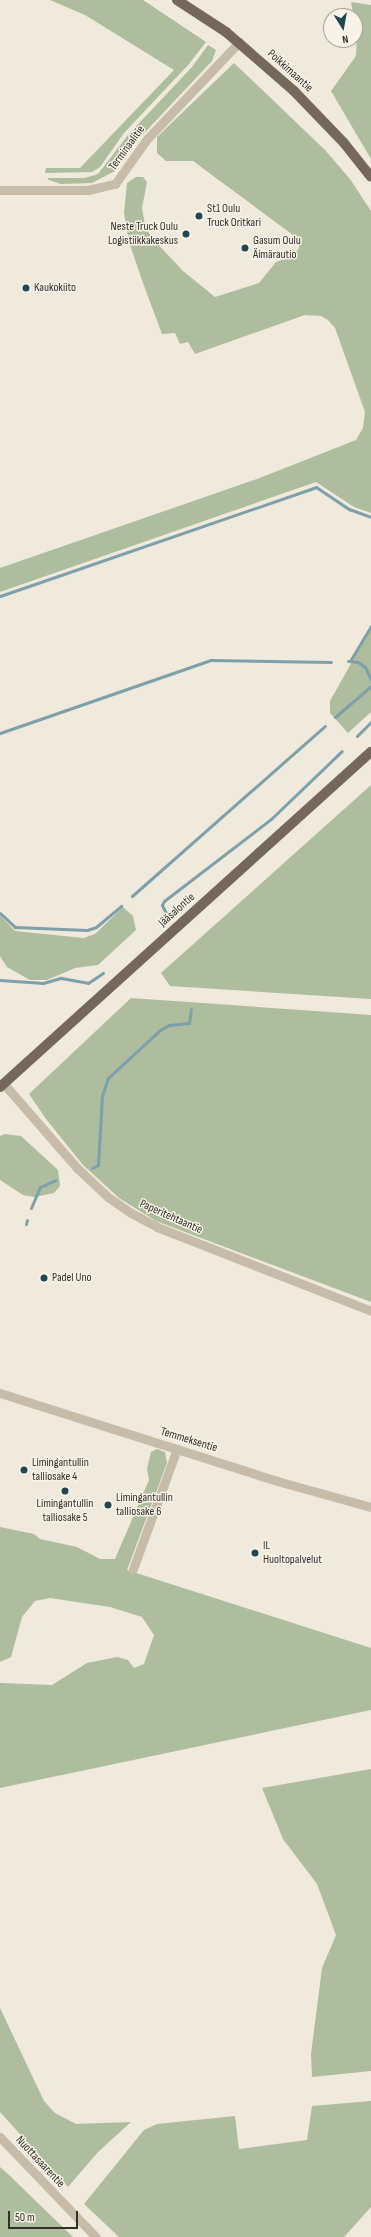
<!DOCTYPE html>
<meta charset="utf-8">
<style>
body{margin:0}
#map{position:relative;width:371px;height:2237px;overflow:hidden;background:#efeadc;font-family:"Sofia Sans Condensed",sans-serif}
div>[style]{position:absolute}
.green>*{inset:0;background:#adbd9d}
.stream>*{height:3px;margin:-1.5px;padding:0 1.5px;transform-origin:1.5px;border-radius:1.5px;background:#7da0aa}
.minor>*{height:9px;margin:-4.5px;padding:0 4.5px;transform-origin:4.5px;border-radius:4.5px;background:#c6bca9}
.major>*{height:10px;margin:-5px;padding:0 5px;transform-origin:5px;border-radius:5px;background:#75685b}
.dots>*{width:11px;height:11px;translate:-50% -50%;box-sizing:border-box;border:2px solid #f7f3e8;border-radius:50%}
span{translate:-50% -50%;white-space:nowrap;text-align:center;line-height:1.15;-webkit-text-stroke:3px #f7f3e8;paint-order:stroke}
.street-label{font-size:12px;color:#342e28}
.poi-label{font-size:12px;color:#342e28}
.left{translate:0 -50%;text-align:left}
.right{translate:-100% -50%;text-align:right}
.north{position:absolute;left:323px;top:8px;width:40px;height:40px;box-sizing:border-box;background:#f7f3e8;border:1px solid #a9a49b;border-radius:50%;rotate:169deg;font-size:11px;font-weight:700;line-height:16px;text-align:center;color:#342e28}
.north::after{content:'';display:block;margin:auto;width:14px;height:18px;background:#224652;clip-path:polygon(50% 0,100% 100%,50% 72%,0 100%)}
.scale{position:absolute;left:8px;top:2211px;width:70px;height:18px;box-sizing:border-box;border:2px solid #342e28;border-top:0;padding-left:5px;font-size:12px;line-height:14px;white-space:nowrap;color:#342e28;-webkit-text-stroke:3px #f7f3e8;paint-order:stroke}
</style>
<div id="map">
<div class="green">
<i style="clip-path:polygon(50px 0,143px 0,206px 42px,189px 64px,124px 133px,100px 167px,92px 172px,45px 173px,46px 168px,80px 168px,174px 70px,85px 15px)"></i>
<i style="clip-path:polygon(351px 2px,371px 5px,371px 159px,331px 91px,356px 56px,357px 35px)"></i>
<i style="clip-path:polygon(208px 45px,216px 50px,212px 61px,134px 144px,115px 171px,92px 183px,61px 184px,49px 180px,47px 178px,85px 178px,98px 174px,128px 135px,192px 67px)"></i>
<i style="clip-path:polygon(234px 63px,325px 150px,350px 179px,371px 211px,371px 513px,354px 507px,316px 482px,0 592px,0 568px,257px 479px,356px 440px,363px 428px,365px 412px,335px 328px,328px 320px,321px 316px,305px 315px,195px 354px,188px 342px,180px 344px,175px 333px,162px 334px,143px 283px,129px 242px,124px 213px,127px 183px,136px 177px,143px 177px,147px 182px,142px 208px,145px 225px,151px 237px,183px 271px,215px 297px,259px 283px,276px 262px,293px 256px,299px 248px,299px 240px,293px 235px,193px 161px,166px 161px,157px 153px,157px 137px)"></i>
<i style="clip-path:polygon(371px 628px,371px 712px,348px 733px,330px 713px,330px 701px)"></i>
<i style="clip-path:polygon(371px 785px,371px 999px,170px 986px,161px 973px)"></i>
<i style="clip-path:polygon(123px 907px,133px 916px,136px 930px,98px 965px,75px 968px,47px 980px,30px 980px,7px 967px,0 956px,0 915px,15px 931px,84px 938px,95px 934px)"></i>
<i style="clip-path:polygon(131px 998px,371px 1015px,371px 1302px,156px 1221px,119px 1198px,83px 1165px,46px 1119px,29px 1094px)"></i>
<i style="clip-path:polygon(5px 1134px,21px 1136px,58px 1170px,60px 1186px,54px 1193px,34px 1197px,23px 1195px,0 1180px,0 1136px)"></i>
<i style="clip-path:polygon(157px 1449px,165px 1452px,167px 1463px,127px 1570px,371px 1648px,371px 1710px,0 1788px,0 1683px,52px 1685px,87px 1663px,117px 1657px,128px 1660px,134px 1668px,144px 1664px,154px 1635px,142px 1617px,110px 1607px,50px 1598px,35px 1601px,22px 1617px,11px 1657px,0 1662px,0 1527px,34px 1534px,40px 1539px,77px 1547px,100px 1559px,115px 1559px,149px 1480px,147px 1469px,151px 1452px)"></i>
<i style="clip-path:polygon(371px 1769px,371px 2071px,312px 2077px,311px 2054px,322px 1968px,336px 1935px,317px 1884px,283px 1839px,262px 1788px)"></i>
<i style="clip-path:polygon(0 2008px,44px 2101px,55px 2113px,76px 2124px,131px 2122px,98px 2152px,68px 2187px,0 2112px)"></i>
<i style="clip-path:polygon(371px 2101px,371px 2207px,344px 2237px,119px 2237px,84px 2204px,144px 2130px,157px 2124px,235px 2116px,239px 2149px,307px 2140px,312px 2106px)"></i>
<i style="clip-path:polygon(0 2167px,9px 2175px,73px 2237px,0 2237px)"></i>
</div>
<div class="stream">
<i style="left:0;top:596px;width:334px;rotate:-19deg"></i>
<i style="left:316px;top:487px;width:40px;rotate:34deg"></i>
<i style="left:349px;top:509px;width:23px;rotate:20deg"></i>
<i style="left:348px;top:661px;width:10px;rotate:6deg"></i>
<i style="left:358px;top:662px;width:9px;rotate:36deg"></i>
<i style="left:365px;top:667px;width:14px;rotate:65deg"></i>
<i style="left:350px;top:661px;width:41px;rotate:-59deg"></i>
<i style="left:335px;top:717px;width:48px;rotate:-40.7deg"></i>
<i style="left:0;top:733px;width:223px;rotate:-19.1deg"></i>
<i style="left:211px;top:660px;width:120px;rotate:1deg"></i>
<i style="left:357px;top:736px;width:20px;rotate:-45deg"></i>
<i style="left:132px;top:896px;width:257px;rotate:-41.4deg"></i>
<i style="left:0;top:913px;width:21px;rotate:43deg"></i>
<i style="left:15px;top:927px;width:72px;rotate:2.4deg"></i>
<i style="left:87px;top:930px;width:9px;rotate:-18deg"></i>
<i style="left:96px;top:927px;width:33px;rotate:-40deg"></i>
<i style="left:167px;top:915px;width:11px;rotate:-117deg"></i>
<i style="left:162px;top:905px;width:4px;rotate:-63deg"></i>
<i style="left:164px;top:901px;width:135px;rotate:-37.5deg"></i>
<i style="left:271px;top:819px;width:98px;rotate:-43.8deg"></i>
<i style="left:0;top:980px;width:43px;rotate:4deg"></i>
<i style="left:43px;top:983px;width:19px;rotate:-16deg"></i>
<i style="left:61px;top:978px;width:27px;rotate:10deg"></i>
<i style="left:88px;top:983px;width:18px;rotate:-34deg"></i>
<i style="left:92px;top:1168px;width:7px;rotate:-27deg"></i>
<i style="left:98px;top:1165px;width:69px;rotate:-86.7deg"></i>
<i style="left:102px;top:1096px;width:19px;rotate:-72deg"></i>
<i style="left:108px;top:1078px;width:71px;rotate:-42.7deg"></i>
<i style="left:160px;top:1030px;width:10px;rotate:-29deg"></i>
<i style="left:169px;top:1025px;width:20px;rotate:-6deg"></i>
<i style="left:189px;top:1023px;width:14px;rotate:-82deg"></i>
<i style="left:31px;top:1208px;width:23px;rotate:-67deg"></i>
<i style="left:40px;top:1187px;width:17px;rotate:-24deg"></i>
<i style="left:26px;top:1224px;width:4px;rotate:-76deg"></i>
</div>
<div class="minor">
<i style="left:0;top:190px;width:88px"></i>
<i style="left:88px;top:190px;width:28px;rotate:-13deg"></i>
<i style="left:115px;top:184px;width:55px;rotate:-54.6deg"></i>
<i style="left:147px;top:139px;width:134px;rotate:-46.5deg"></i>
<i style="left:4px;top:1084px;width:111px;rotate:49deg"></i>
<i style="left:77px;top:1168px;width:42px;rotate:43.1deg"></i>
<i style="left:108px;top:1197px;width:28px;rotate:35deg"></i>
<i style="left:131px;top:1213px;width:30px;rotate:28deg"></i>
<i style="left:157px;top:1227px;width:230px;rotate:21.4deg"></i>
<i style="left:0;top:1393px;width:291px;rotate:17.6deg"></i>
<i style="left:277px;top:1481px;width:98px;rotate:15.5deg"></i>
<i style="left:133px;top:1569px;width:128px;rotate:-69.9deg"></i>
<i style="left:0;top:2137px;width:139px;rotate:46.2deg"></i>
</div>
<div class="major">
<i style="left:177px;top:0;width:59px;rotate:33.1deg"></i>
<i style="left:226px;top:32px;width:90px;rotate:40.9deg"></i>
<i style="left:294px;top:91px;width:72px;rotate:46.1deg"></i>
<i style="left:344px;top:143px;width:43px;rotate:51.5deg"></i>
<i style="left:0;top:1087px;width:500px;rotate:-42.1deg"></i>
</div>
<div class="dots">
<i style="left:199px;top:216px;background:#224652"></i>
<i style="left:186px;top:234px;background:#224652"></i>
<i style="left:245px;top:248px;background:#224652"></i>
<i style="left:26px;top:288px;background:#224652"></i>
<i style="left:44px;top:1278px;background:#224652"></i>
<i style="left:24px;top:1470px;background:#224652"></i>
<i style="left:65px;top:1491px;background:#224652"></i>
<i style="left:108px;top:1505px;background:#224652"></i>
<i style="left:255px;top:1553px;background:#224652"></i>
</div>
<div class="street-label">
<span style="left:290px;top:71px;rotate:42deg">Poikkimaantie</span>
<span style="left:127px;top:148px;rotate:-54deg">Terminaalitie</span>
<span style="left:177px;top:910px;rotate:-42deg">Jääsalontie</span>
<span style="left:171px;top:1217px;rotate:24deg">Paperitehtaantie</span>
<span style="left:189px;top:1440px;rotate:17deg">Temmeksentie</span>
<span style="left:40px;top:2162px;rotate:47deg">Nuottasaarentie</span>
</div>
<div class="poi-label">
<span class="left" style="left:207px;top:216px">St1 Oulu<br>Truck Oritkari</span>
<span class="right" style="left:178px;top:234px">Neste Truck Oulu<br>Logistiikkakeskus</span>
<span class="left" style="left:253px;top:248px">Gasum Oulu<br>Äimärautio</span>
<span class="left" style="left:34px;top:288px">Kaukokiito</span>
<span class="left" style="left:52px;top:1278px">Padel Uno</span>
<span class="left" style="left:32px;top:1470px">Limingantullin<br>talliosake 4</span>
<span class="left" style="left:116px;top:1505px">Limingantullin<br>talliosake 6</span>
<span style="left:65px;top:1511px">Limingantullin<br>talliosake 5</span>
<span class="left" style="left:263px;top:1553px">IL<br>Huoltopalvelut</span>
</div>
<div class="north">N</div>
<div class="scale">50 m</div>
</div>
